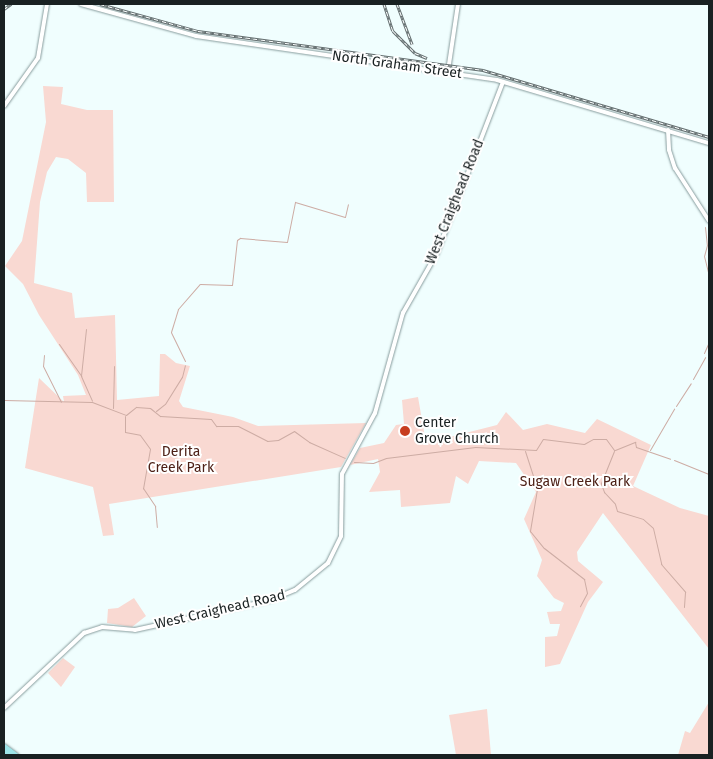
<!DOCTYPE html>
<style>
body{margin:0}
#map{position:relative;width:713px;height:759px;overflow:hidden;background:#f0fefe;font-family:"Fira Sans",sans-serif}
div>[style]{position:absolute}
.green>*{inset:0;background:#f9d9d2}
.stream>*{height:1px;margin:-0.5px;padding:0 0.5px;transform-origin:0.5px;border-radius:0.5px;background:#cdaca4}
.roads{filter:drop-shadow(0 0 1px #889d9e) drop-shadow(0 0 1px #889d9e)}
.secondary>*{height:4px;margin:-2px;padding:0 2px;transform-origin:2px;border-radius:2px;background:#fff}
.primary>*{height:4.5px;margin:-2.25px;padding:0 2.25px;transform-origin:2.25px;border-radius:2.25px;background:#9ee5e9}
.rail>*{height:3px;margin-top:-1.5px;transform-origin:0;background:repeating-linear-gradient(90deg,#fff 0 4px,#636d6e 0 8px);box-sizing:border-box;border-block:1px solid #636d6e}
.dots>*{width:14px;height:14px;translate:-50% -50%;box-sizing:border-box;border:2px solid #fff;border-radius:50%}
span{translate:-50% -50%;white-space:nowrap;text-align:center;line-height:1.15;-webkit-text-stroke:4px #fff;paint-order:stroke}
.street-label{font-size:14px;color:#192122}
.poi-label{font-size:14px;color:#192122}
.left{translate:0 -50%;text-align:left}
.park-label{font-size:14px;color:#4d2117}
.frame{position:absolute;inset:0;border:5px solid #192122;pointer-events:none}
</style>
<div id="map">
<div class="green">
<i style="clip-path:polygon(43px 86px,63px 87px,61px 104px,87px 110px,113px 110px,114px 202px,87px 202px,86px 173px,68px 159px,56px 157px,47px 172px,40px 202px,34px 283px,72px 293px,75px 318px,115px 315px,117px 400px,159px 396px,160px 354px,165px 354px,176px 363px,190px 366px,179px 401px,183px 407px,233px 417px,258px 426px,366px 423px,341px 467px,109px 504px,114px 535px,103px 536px,93px 487px,25px 468px,39px 378px,64px 402px,63px 396px,86px 395px,78px 375px,39px 315px,23px 284px,5px 266px,22px 241px,46px 122px)"></i>
<i style="clip-path:polygon(418px 397px,426px 443px,497px 425px,506px 412px,523px 430px,547px 424px,585px 433px,597px 419px,651px 445px,633px 486px,680px 508px,709px 516px,709px 649px,603px 513px,577px 552px,578px 561px,603px 582px,588px 602px,560px 664px,545px 667px,545px 637px,557px 636px,560px 624px,550px 624px,547px 612px,561px 611px,564px 603px,554px 598px,537px 576px,542px 560px,524px 519px,536px 492px,516px 463px,479px 461px,468px 484px,456px 476px,450px 503px,401px 507px,400px 490px,369px 492px,380px 472px,378px 459px,350px 465px,360px 448px,384px 443px,396px 425px,404px 424px,402px 400px)"></i>
<i style="clip-path:polygon(134px 598px,146px 616px,132px 627px,107px 623px,108px 609px,118px 608px)"></i>
<i style="clip-path:polygon(63px 658px,75px 667px,61px 687px,48px 673px)"></i>
<i style="clip-path:polygon(709px 702px,709px 755px,678px 755px,685px 731px,690px 733px)"></i>
<i style="clip-path:polygon(487px 709px,491px 755px,456px 755px,449px 715px)"></i>
</div>
<div class="stream">
<i style="left:705px;top:227px;width:18px;rotate:84deg"></i>
<i style="left:707px;top:245px;width:11px;rotate:105deg"></i>
<i style="left:704px;top:256px;width:21px;rotate:76deg"></i>
<i style="left:86px;top:329px;width:47px;rotate:96.1deg"></i>
<i style="left:81px;top:376px;width:27px;rotate:66deg"></i>
<i style="left:59px;top:344px;width:39px;rotate:55deg"></i>
<i style="left:704px;top:353px;width:12px;rotate:-66deg"></i>
<i style="left:44px;top:355px;width:11px;rotate:95deg"></i>
<i style="left:43px;top:366px;width:40px;rotate:63.4deg"></i>
<i style="left:185px;top:361px;width:32px;rotate:-116deg"></i>
<i style="left:171px;top:332px;width:24px;rotate:-73deg"></i>
<i style="left:178px;top:309px;width:33px;rotate:-49deg"></i>
<i style="left:200px;top:284px;width:32px;rotate:2deg"></i>
<i style="left:232px;top:285px;width:45px;rotate:-83.7deg"></i>
<i style="left:237px;top:240px;width:4px;rotate:-34deg"></i>
<i style="left:240px;top:238px;width:47px;rotate:4.9deg"></i>
<i style="left:287px;top:242px;width:41px;rotate:-78.7deg"></i>
<i style="left:295px;top:202px;width:52px;rotate:16.7deg"></i>
<i style="left:345px;top:217px;width:13px;rotate:-77deg"></i>
<i style="left:693px;top:379px;width:25px;rotate:-61deg"></i>
<i style="left:4px;top:400px;width:88px;rotate:1.3deg"></i>
<i style="left:92px;top:402px;width:36px;rotate:21deg"></i>
<i style="left:126px;top:415px;width:13px;rotate:-39deg"></i>
<i style="left:136px;top:407px;width:14px;rotate:4deg"></i>
<i style="left:150px;top:408px;width:13px;rotate:39deg"></i>
<i style="left:160px;top:416px;width:51px;rotate:3.4deg"></i>
<i style="left:211px;top:419px;width:9px;rotate:54deg"></i>
<i style="left:216px;top:426px;width:22px"></i>
<i style="left:238px;top:426px;width:33px;rotate:27deg"></i>
<i style="left:267px;top:441px;width:11px;rotate:-5deg"></i>
<i style="left:278px;top:440px;width:18px;rotate:-29deg"></i>
<i style="left:294px;top:431px;width:19px;rotate:36deg"></i>
<i style="left:309px;top:442px;width:39px;rotate:24deg"></i>
<i style="left:676px;top:406px;width:27px;rotate:-57deg"></i>
<i style="left:113px;top:408px;width:42px;rotate:-88.6deg"></i>
<i style="left:156px;top:411px;width:11px;rotate:-38deg"></i>
<i style="left:165px;top:404px;width:32px;rotate:-58deg"></i>
<i style="left:182px;top:377px;width:12px;rotate:-76deg"></i>
<i style="left:125px;top:416px;width:16px;rotate:90deg"></i>
<i style="left:125px;top:432px;width:15px;rotate:11deg"></i>
<i style="left:140px;top:435px;width:17px;rotate:54deg"></i>
<i style="left:150px;top:449px;width:40px;rotate:100deg"></i>
<i style="left:143px;top:488px;width:22px;rotate:56deg"></i>
<i style="left:155px;top:506px;width:21px;rotate:85deg"></i>
<i style="left:615px;top:450px;width:22px;rotate:-22deg"></i>
<i style="left:635px;top:442px;width:5px;rotate:79deg"></i>
<i style="left:636px;top:447px;width:36px;rotate:19deg"></i>
<i style="left:650px;top:450px;width:48px;rotate:-59.7deg"></i>
<i style="left:525px;top:451px;width:40px;rotate:72deg"></i>
<i style="left:537px;top:489px;width:43px;rotate:99.5deg"></i>
<i style="left:530px;top:531px;width:22px;rotate:51deg"></i>
<i style="left:544px;top:548px;width:51px;rotate:37.8deg"></i>
<i style="left:584px;top:579px;width:14px;rotate:78deg"></i>
<i style="left:587px;top:593px;width:15px;rotate:118deg"></i>
<i style="left:614px;top:451px;width:35px;rotate:112deg"></i>
<i style="left:601px;top:484px;width:9px;rotate:69deg"></i>
<i style="left:604px;top:492px;width:16px;rotate:47deg"></i>
<i style="left:615px;top:504px;width:7px;rotate:74deg"></i>
<i style="left:617px;top:511px;width:27px;rotate:17deg"></i>
<i style="left:643px;top:519px;width:13px;rotate:42deg"></i>
<i style="left:653px;top:528px;width:37px;rotate:77deg"></i>
<i style="left:661px;top:564px;width:37px;rotate:49deg"></i>
<i style="left:685px;top:592px;width:15px;rotate:94deg"></i>
<i style="left:674px;top:460px;width:38px;rotate:22deg"></i>
<i style="left:354px;top:462px;width:19px;rotate:3deg"></i>
<i style="left:373px;top:463px;width:14px;rotate:-21deg"></i>
<i style="left:386px;top:458px;width:90px;rotate:-7deg"></i>
<i style="left:475px;top:447px;width:61px;rotate:2.8deg"></i>
<i style="left:536px;top:450px;width:13px;rotate:-58deg"></i>
<i style="left:543px;top:439px;width:41px;rotate:7deg"></i>
<i style="left:584px;top:444px;width:10px;rotate:-29deg"></i>
<i style="left:593px;top:439px;width:13px"></i>
<i style="left:606px;top:439px;width:14px;rotate:54deg"></i>
</div>
<div class="roads">
<div class="secondary">
<i style="left:81px;top:4px;width:119px;rotate:15.5deg"></i>
<i style="left:196px;top:36px;width:304px;rotate:8.3deg"></i>
<i style="left:497px;top:80px;width:221px;rotate:16.6deg"></i>
<i style="left:448px;top:71px;width:68px;rotate:-81.5deg"></i>
<i style="left:4px;top:106px;width:59px;rotate:-54.7deg"></i>
<i style="left:38px;top:58px;width:55px;rotate:-80.5deg"></i>
<i style="left:668px;top:130px;width:20px;rotate:87deg"></i>
<i style="left:669px;top:150px;width:19px;rotate:72deg"></i>
<i style="left:675px;top:168px;width:63px;rotate:57.3deg"></i>
<i style="left:4px;top:708px;width:110px;rotate:-43.2deg"></i>
<i style="left:84px;top:633px;width:19px;rotate:-18deg"></i>
<i style="left:102px;top:627px;width:33px;rotate:5deg"></i>
<i style="left:135px;top:630px;width:139px;rotate:-12.4deg"></i>
<i style="left:271px;top:600px;width:26px;rotate:-23deg"></i>
<i style="left:295px;top:590px;width:43px;rotate:-39.3deg"></i>
<i style="left:328px;top:563px;width:30px;rotate:-64deg"></i>
<i style="left:341px;top:536px;width:62px;rotate:-89.1deg"></i>
<i style="left:342px;top:474px;width:69px;rotate:-61.6deg"></i>
<i style="left:375px;top:413px;width:104px;rotate:-74.4deg"></i>
<i style="left:403px;top:313px;width:69px;rotate:-60.5deg"></i>
<i style="left:437px;top:253px;width:183px;rotate:-68.9deg"></i>
</div>
<div class="primary">
<i style="left:4px;top:746px;width:15px;rotate:37deg"></i>
<i style="left:4px;top:751px;width:6px;rotate:39deg"></i>
</div>
</div>
<div class="rail">
<i style="left:100px;top:4px;width:102px;rotate:15.4deg"></i>
<i style="left:198px;top:31px;width:288px;rotate:7.8deg"></i>
<i style="left:483px;top:70px;width:236px;rotate:16.5deg"></i>
<i style="left:384px;top:4px;width:28px;rotate:72deg"></i>
<i style="left:393px;top:31px;width:31px;rotate:45deg"></i>
<i style="left:415px;top:53px;width:13px;rotate:23deg"></i>
<i style="left:397px;top:4px;width:43px;rotate:69.4deg"></i>
<i style="left:4px;top:9px;width:9px;rotate:-36deg"></i>
</div>
<div class="dots">
<i style="left:405px;top:431px;background:#c73d1f"></i>
</div>
<div class="street-label">
<span style="left:397px;top:65px;rotate:8deg">North Graham Street</span>
<span style="left:455px;top:202px;rotate:-68deg">West Craighead Road</span>
<span style="left:220px;top:610px;rotate:-13deg">West Craighead Road</span>
</div>
<div class="poi-label">
<span class="left" style="left:415px;top:431px">Center<br>Grove Church</span>
</div>
<div class="park-label">
<span style="left:181px;top:460px">Derita<br>Creek Park</span>
<span style="left:575px;top:482px">Sugaw Creek Park</span>
</div>
<div class="frame"></div>
</div>
